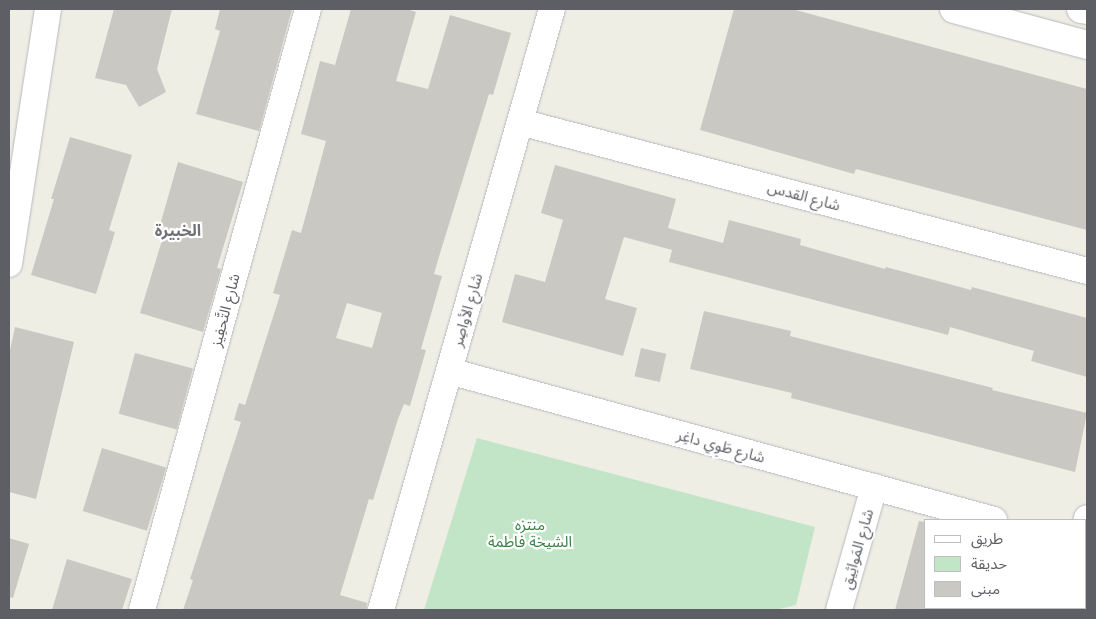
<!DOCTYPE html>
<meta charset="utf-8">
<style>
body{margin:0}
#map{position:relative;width:1096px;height:619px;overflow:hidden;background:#efeee5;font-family:Inter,"Noto Sans Arabic",sans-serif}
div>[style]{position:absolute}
.green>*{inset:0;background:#c3e5c7}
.building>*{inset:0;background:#cac8c2;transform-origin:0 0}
.roads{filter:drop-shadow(0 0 1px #b7b9be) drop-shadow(0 0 1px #b7b9be)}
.minor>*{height:26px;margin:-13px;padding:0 13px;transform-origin:13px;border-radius:13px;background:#fff}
.tertiary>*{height:28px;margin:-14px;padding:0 14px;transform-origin:14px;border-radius:14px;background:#fff}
span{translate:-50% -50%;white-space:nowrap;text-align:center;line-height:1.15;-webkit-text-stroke:4.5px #fff;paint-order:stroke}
.street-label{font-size:15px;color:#5d5f65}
.park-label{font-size:15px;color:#388144}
.neighbourhood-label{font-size:16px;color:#6e7177;font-weight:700}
.frame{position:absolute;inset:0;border:10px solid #5d5f65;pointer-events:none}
.legend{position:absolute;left:924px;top:519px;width:162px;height:90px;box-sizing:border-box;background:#fff;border:1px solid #bebfc1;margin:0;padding:6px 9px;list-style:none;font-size:15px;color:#5d5f65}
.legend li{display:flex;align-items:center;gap:10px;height:25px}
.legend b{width:25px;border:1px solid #bebfc1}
</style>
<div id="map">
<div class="green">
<i style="clip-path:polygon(477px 438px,815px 527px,796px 605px,775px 610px,424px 610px)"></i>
</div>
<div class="building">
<i style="clip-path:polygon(114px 9px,172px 9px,157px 69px,166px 92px,139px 107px,126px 85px,95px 78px)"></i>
<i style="clip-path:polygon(220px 9px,292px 9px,259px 131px,196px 114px,220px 31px,215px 29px)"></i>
<i style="clip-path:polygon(evenodd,351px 9px,406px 9px,416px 12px,396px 81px,428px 89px,450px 15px,511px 33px,493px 95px,489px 94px,438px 260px,434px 274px,442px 276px,421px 349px,426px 350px,410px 406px,404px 404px,398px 419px,373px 500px,369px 499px,340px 595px,367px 603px,366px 610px,183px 610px,193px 580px,190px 579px,241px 422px,234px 420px,239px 403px,245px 405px,280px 295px,273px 293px,292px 230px,301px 233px,326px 141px,301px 134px,320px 61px,335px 65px,351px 9px,347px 303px,382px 313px,372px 348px,336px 338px,347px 303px)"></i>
<i style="clip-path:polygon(734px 9px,792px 9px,1087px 89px,1087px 230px,856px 169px,854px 174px,700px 130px)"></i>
<i style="clip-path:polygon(70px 137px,132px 155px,109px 230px,115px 232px,96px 294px,31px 275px,54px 199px,51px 199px)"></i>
<i style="clip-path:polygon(178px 162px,243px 182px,217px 268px,221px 269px,203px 332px,140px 313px,166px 227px,160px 225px)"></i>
<i style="clip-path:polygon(555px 165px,676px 199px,668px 228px,723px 243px,729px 220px,801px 239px,800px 245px,885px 269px,886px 267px,971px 290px,972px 287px,1087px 318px,1087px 377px,1031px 361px,1034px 351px,950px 327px,948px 335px,669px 262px,672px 250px,624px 237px,605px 299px,637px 308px,623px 356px,502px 322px,515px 274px,545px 282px,563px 220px,541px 213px)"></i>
<i style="clip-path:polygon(704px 311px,791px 331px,790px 336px,993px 388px,992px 390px,1087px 413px,1075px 472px,791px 398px,792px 393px,690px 369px)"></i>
<i style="clip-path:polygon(15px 327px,74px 342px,36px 499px,9px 492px,9px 355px)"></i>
<i style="left:641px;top:348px;width:26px;height:29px;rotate:13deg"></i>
<i style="left:135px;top:353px;width:60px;height:63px;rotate:15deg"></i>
<i style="left:102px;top:448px;width:67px;height:66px;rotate:17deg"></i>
<i style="clip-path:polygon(919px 521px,925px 522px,925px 610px,895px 610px)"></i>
<i style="clip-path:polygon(9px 538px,29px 544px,13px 598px,9px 597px)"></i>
<i style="clip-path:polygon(67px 559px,132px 579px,122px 610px,52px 610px)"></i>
</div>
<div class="roads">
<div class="minor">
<i style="left:520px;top:122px;width:586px;rotate:14.72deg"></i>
<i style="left:9px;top:264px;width:258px;rotate:-81.3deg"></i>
<i style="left:449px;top:371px;width:565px;rotate:15.29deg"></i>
<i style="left:1085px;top:527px;width:9px;rotate:-77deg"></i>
<i style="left:1085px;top:545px;width:2px;rotate:27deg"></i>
<i style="left:142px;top:610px;width:624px;rotate:-74.56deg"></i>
<i style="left:381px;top:610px;width:625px;rotate:-74.12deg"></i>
<i style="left:839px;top:610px;width:128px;rotate:-74.1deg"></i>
<i style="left:1063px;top:610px;width:2px;rotate:-90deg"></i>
</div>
<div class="tertiary">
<i style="left:954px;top:9px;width:138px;rotate:15.1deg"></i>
<i style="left:1081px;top:9px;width:6px;rotate:9deg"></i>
</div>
</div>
<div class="street-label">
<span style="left:804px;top:196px;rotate:15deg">شارع القدس</span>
<span style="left:225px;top:310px;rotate:-75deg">شارع التَّحفِيز</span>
<span style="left:467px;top:310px;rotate:-74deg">شارع الأواصِر</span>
<span style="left:721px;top:446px;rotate:15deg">شارع طَوِي داغِر</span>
<span style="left:857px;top:549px;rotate:-74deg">شارع المَواثِيق</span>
</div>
<div class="park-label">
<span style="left:530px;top:533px">منتزه<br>الشيخة فاطمة</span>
</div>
<div class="neighbourhood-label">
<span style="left:178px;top:230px">الخبيرة</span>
</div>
<div class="frame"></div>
<ul class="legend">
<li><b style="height:6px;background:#fff"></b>طريق</li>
<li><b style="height:14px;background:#c3e5c7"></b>حديقة</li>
<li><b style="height:14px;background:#cac8c2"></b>مبنى</li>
</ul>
</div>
